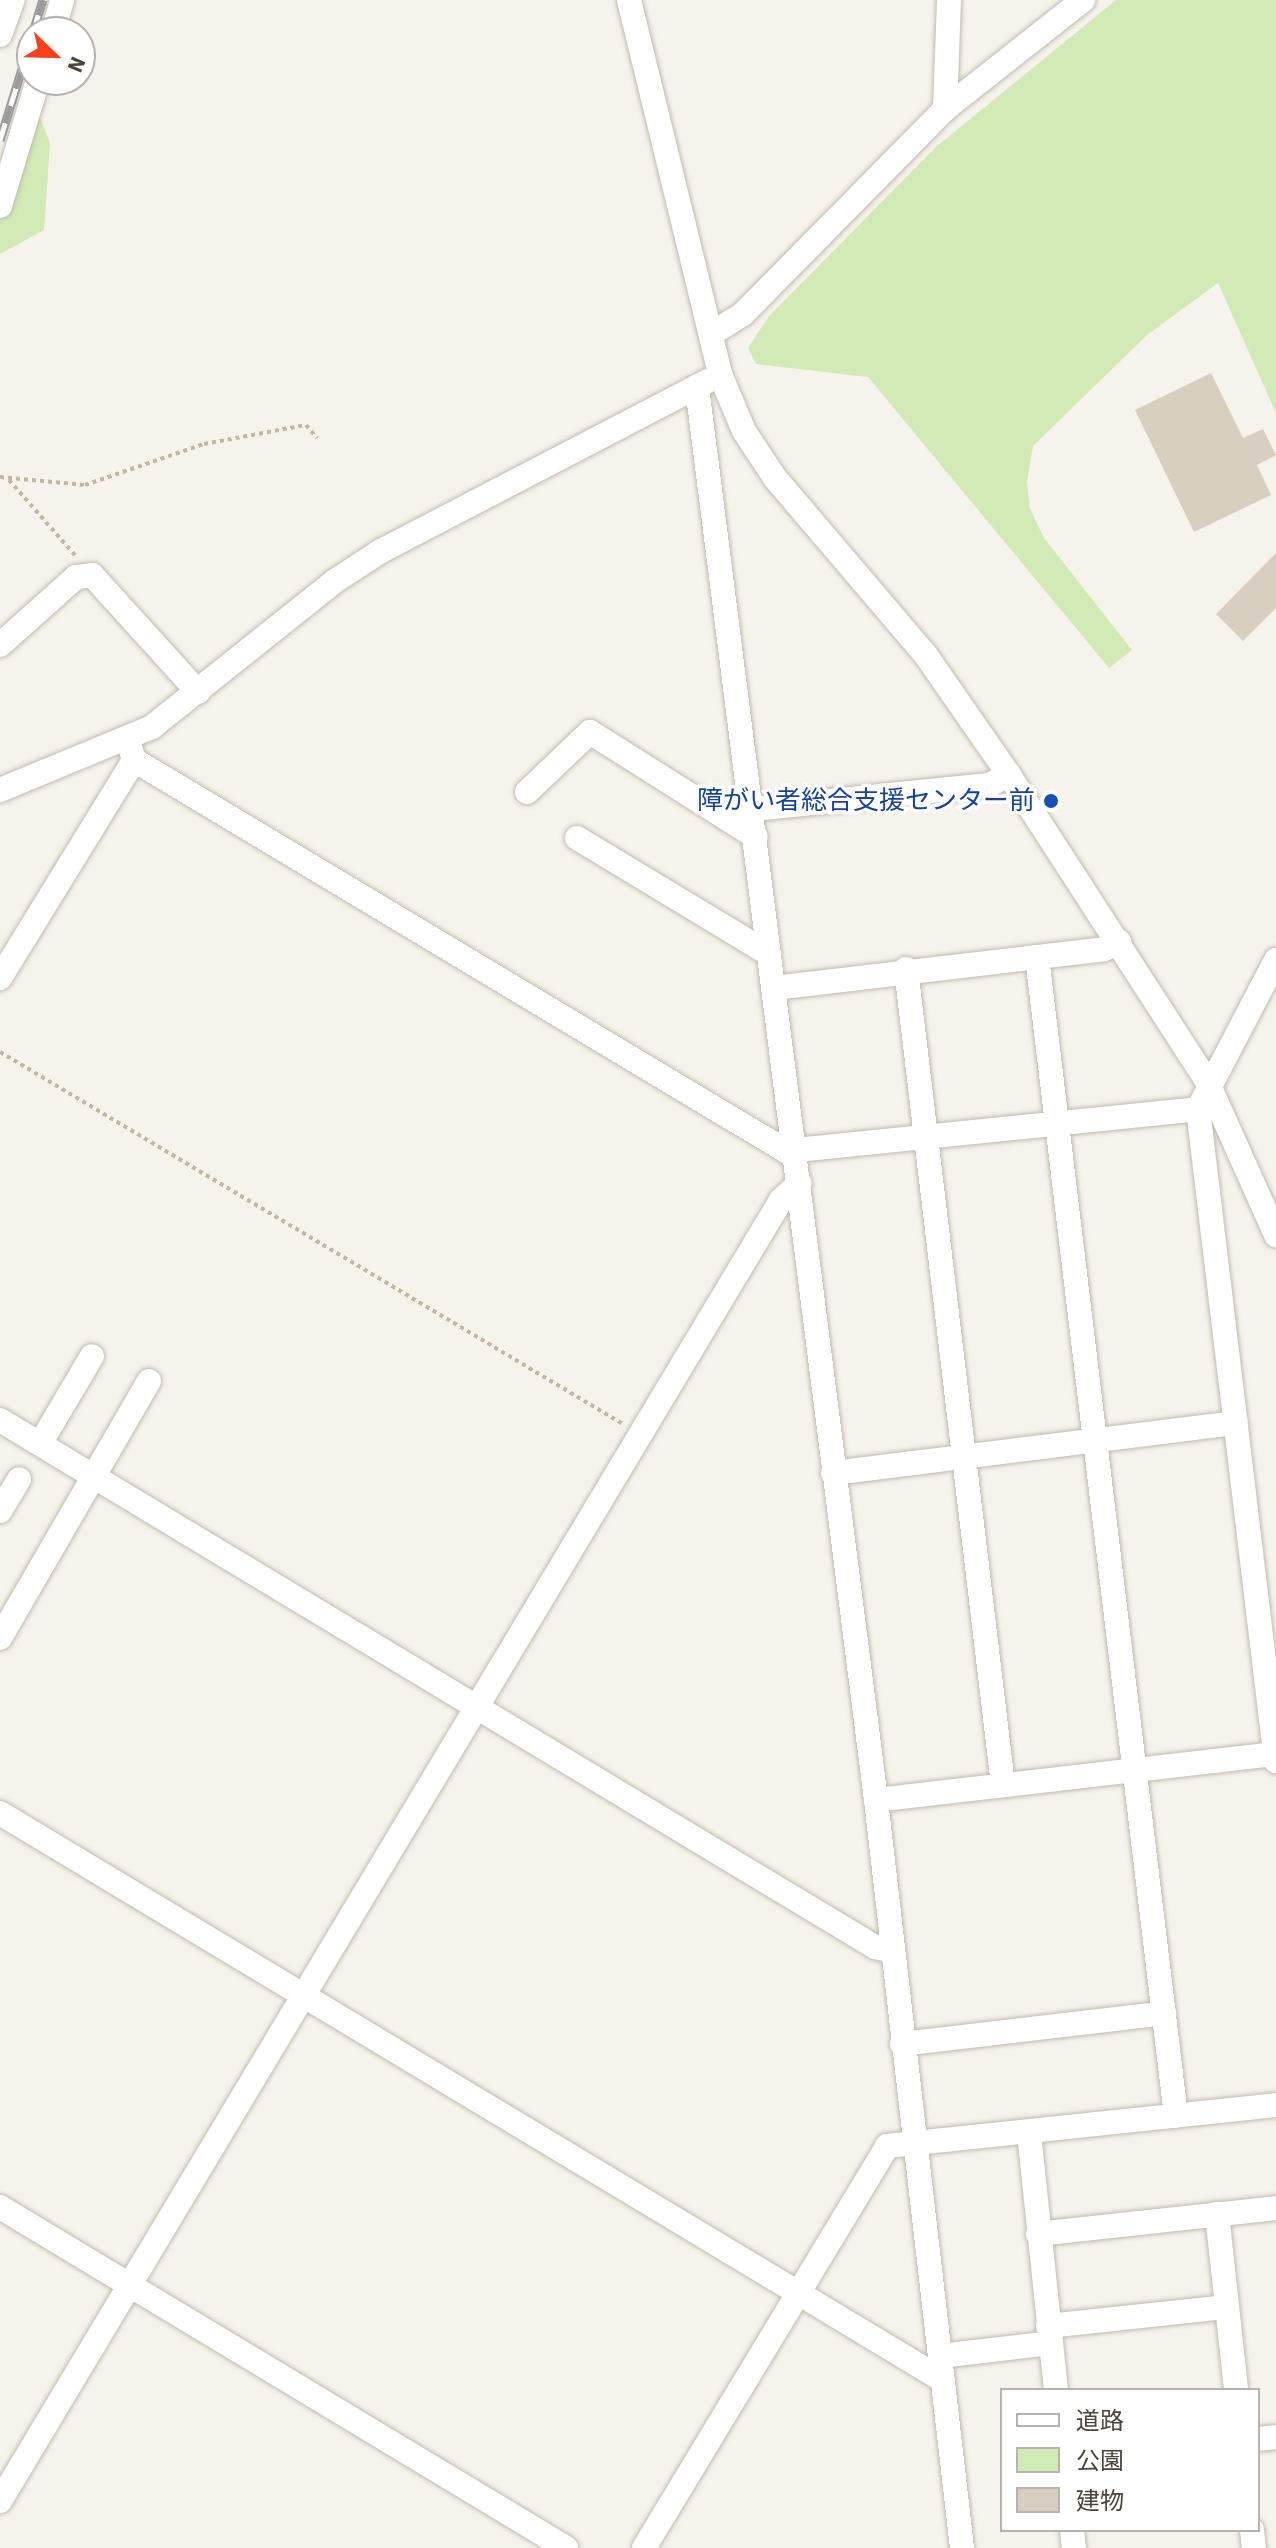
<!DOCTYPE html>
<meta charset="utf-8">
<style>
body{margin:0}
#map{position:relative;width:1276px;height:2548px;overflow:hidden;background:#f6f3ec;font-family:"Source Sans 3","Noto Sans JP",sans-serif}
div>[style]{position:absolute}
.green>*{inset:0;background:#d2eab5}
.building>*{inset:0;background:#d8cfc1}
.path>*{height:4px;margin-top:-2px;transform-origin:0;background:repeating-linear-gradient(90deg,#c4b79f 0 4px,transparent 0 8px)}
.roads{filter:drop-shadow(0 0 2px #c2bbae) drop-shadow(0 0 2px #c2bbae)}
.minor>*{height:24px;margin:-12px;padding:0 12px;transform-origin:12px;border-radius:12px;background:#fff}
.rail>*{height:9px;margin-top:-4.5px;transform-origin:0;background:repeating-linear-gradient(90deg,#fff 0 18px,#9a9a9a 0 36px);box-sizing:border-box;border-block:2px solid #9a9a9a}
.dots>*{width:22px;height:22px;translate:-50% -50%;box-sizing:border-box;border:4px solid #fff;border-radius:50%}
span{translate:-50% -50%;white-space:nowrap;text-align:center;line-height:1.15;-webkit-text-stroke:7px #fff;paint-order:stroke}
.transit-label{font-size:26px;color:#164399}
.right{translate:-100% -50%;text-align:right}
.legend{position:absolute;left:1000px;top:2388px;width:260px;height:144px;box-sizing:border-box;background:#fff;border:2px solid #b7b4b0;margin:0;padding:10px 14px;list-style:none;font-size:24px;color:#4b4439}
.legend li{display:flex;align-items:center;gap:16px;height:40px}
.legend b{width:40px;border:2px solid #b7b4b0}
.north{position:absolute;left:16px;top:16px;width:80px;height:80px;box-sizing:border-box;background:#fff;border:2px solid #b7b4b0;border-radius:50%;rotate:113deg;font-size:22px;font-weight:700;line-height:32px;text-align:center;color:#4b4439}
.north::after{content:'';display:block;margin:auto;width:28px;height:36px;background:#fc3f1d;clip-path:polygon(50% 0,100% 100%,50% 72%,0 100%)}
</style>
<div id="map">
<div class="green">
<i style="clip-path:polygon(1116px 0,1276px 0,1276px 413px,1218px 283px,1147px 335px,1033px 446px,1027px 482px,1030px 509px,1044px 538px,1132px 650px,1109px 668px,868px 377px,756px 364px,748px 348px,769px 316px,937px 146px)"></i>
<i style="clip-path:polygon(35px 105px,50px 143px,44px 230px,0 254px,0 220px)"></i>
</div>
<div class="building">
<i style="clip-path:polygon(1211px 373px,1243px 438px,1263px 429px,1276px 455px,1257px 465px,1271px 495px,1194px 532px,1135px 410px)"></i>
<i style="clip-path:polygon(1276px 553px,1276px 608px,1243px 641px,1216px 614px)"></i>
</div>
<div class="path">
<i style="left:0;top:477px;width:85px;rotate:5.4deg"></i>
<i style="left:85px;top:485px;width:126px;rotate:-19deg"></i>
<i style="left:204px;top:444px;width:104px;rotate:-10.6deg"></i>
<i style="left:306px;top:425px;width:17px;rotate:50deg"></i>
<i style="left:9px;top:480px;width:100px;rotate:48.7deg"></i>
<i style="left:0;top:1052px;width:726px;rotate:30.84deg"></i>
</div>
<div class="roads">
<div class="minor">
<i style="left:629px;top:0;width:385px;rotate:76.3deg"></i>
<i style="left:720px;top:374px;width:62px;rotate:67.2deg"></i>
<i style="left:744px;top:431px;width:56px;rotate:56.6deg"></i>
<i style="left:775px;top:478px;width:231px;rotate:49.6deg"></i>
<i style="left:925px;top:654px;width:147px;rotate:55.2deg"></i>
<i style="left:1009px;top:775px;width:367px;rotate:57.1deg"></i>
<i style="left:1208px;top:1083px;width:167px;rotate:65.9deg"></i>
<i style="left:53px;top:32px;width:33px;rotate:-74deg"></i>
<i style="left:0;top:35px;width:37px;rotate:-70deg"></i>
<i style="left:945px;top:109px;width:109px;rotate:-87.9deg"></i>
<i style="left:0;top:206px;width:132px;rotate:-73.2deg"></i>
<i style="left:711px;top:334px;width:38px;rotate:-32deg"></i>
<i style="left:743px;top:314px;width:288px;rotate:-45.4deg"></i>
<i style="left:945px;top:109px;width:176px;rotate:-38.3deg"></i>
<i style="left:697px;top:387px;width:1424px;rotate:82.78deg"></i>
<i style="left:876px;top:1800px;width:753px;rotate:83.44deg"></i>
<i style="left:0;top:645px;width:102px;rotate:-41.8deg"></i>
<i style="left:76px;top:577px;width:16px;rotate:-7deg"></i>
<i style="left:92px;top:575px;width:158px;rotate:47.8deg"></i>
<i style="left:134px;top:760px;width:760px;rotate:30.95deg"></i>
<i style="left:786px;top:1151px;width:414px;rotate:-5.8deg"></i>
<i style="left:0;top:790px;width:165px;rotate:-22.5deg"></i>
<i style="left:152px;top:727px;width:234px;rotate:-38.6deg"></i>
<i style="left:335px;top:581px;width:55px;rotate:-33.1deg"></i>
<i style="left:381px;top:551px;width:368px;rotate:-27.5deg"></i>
<i style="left:527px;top:792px;width:87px;rotate:-43.6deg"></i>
<i style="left:590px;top:732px;width:196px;rotate:32.3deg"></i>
<i style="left:753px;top:809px;width:237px;rotate:-5.8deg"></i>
<i style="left:989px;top:785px;width:22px;rotate:-27deg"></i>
<i style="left:577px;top:838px;width:224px;rotate:31.1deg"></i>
<i style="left:1037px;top:957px;width:1167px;rotate:83.16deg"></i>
<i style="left:1276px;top:960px;width:168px;rotate:117.6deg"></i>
<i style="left:1198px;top:1109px;width:657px;rotate:83.18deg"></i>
<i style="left:906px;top:969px;width:822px;rotate:83.22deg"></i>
<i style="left:0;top:978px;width:256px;rotate:-58.4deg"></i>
<i style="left:134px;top:760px;width:14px;rotate:-107deg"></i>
<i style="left:774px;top:988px;width:332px;rotate:-6.7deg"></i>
<i style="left:1104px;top:949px;width:17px;rotate:-25deg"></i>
<i style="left:0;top:1420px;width:1021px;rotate:31.06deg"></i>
<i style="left:875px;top:1947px;width:14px;rotate:12deg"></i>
<i style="left:40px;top:1444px;width:102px;rotate:-59.4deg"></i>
<i style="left:833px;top:1473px;width:406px;rotate:-7.1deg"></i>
<i style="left:0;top:1511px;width:37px;rotate:-59deg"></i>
<i style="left:0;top:1638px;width:297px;rotate:-59.9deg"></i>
<i style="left:876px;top:1800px;width:403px;rotate:-6.6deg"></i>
<i style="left:0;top:1813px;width:1100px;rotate:31.02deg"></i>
<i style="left:902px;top:2044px;width:264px;rotate:-6.7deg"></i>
<i style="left:1029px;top:2133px;width:258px;rotate:84deg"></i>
<i style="left:0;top:2207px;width:661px;rotate:31.07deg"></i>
<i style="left:1217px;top:2214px;width:177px;rotate:83.8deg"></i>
<i style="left:1038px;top:2234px;width:239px;rotate:-6.2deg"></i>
<i style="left:1048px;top:2326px;width:180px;rotate:-6.1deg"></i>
<i style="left:940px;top:2356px;width:111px;rotate:-6.7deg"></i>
<i style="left:1258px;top:2439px;width:18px;rotate:-6deg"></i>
<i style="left:0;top:2501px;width:1517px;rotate:-59.02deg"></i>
<i style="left:781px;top:1200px;width:25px;rotate:-42deg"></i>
<i style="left:1072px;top:2530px;width:18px;rotate:84deg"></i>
<i style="left:1252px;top:2530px;width:18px;rotate:84deg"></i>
<i style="left:644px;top:2548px;width:470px;rotate:-58.8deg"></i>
<i style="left:887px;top:2146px;width:391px;rotate:-6deg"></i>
</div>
</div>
<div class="rail">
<i style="left:33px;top:32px;width:34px;rotate:-73deg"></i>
<i style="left:0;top:140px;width:109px;rotate:-72.9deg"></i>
</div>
<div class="dots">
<i style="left:1051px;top:801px;background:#1a4fb4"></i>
</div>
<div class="transit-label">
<span class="right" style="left:1035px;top:801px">障がい者総合支援センター前</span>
</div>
<ul class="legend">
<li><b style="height:10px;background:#fff"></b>道路</li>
<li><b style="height:22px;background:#d2eab5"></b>公園</li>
<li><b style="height:22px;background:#d8cfc1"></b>建物</li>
</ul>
<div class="north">N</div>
</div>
